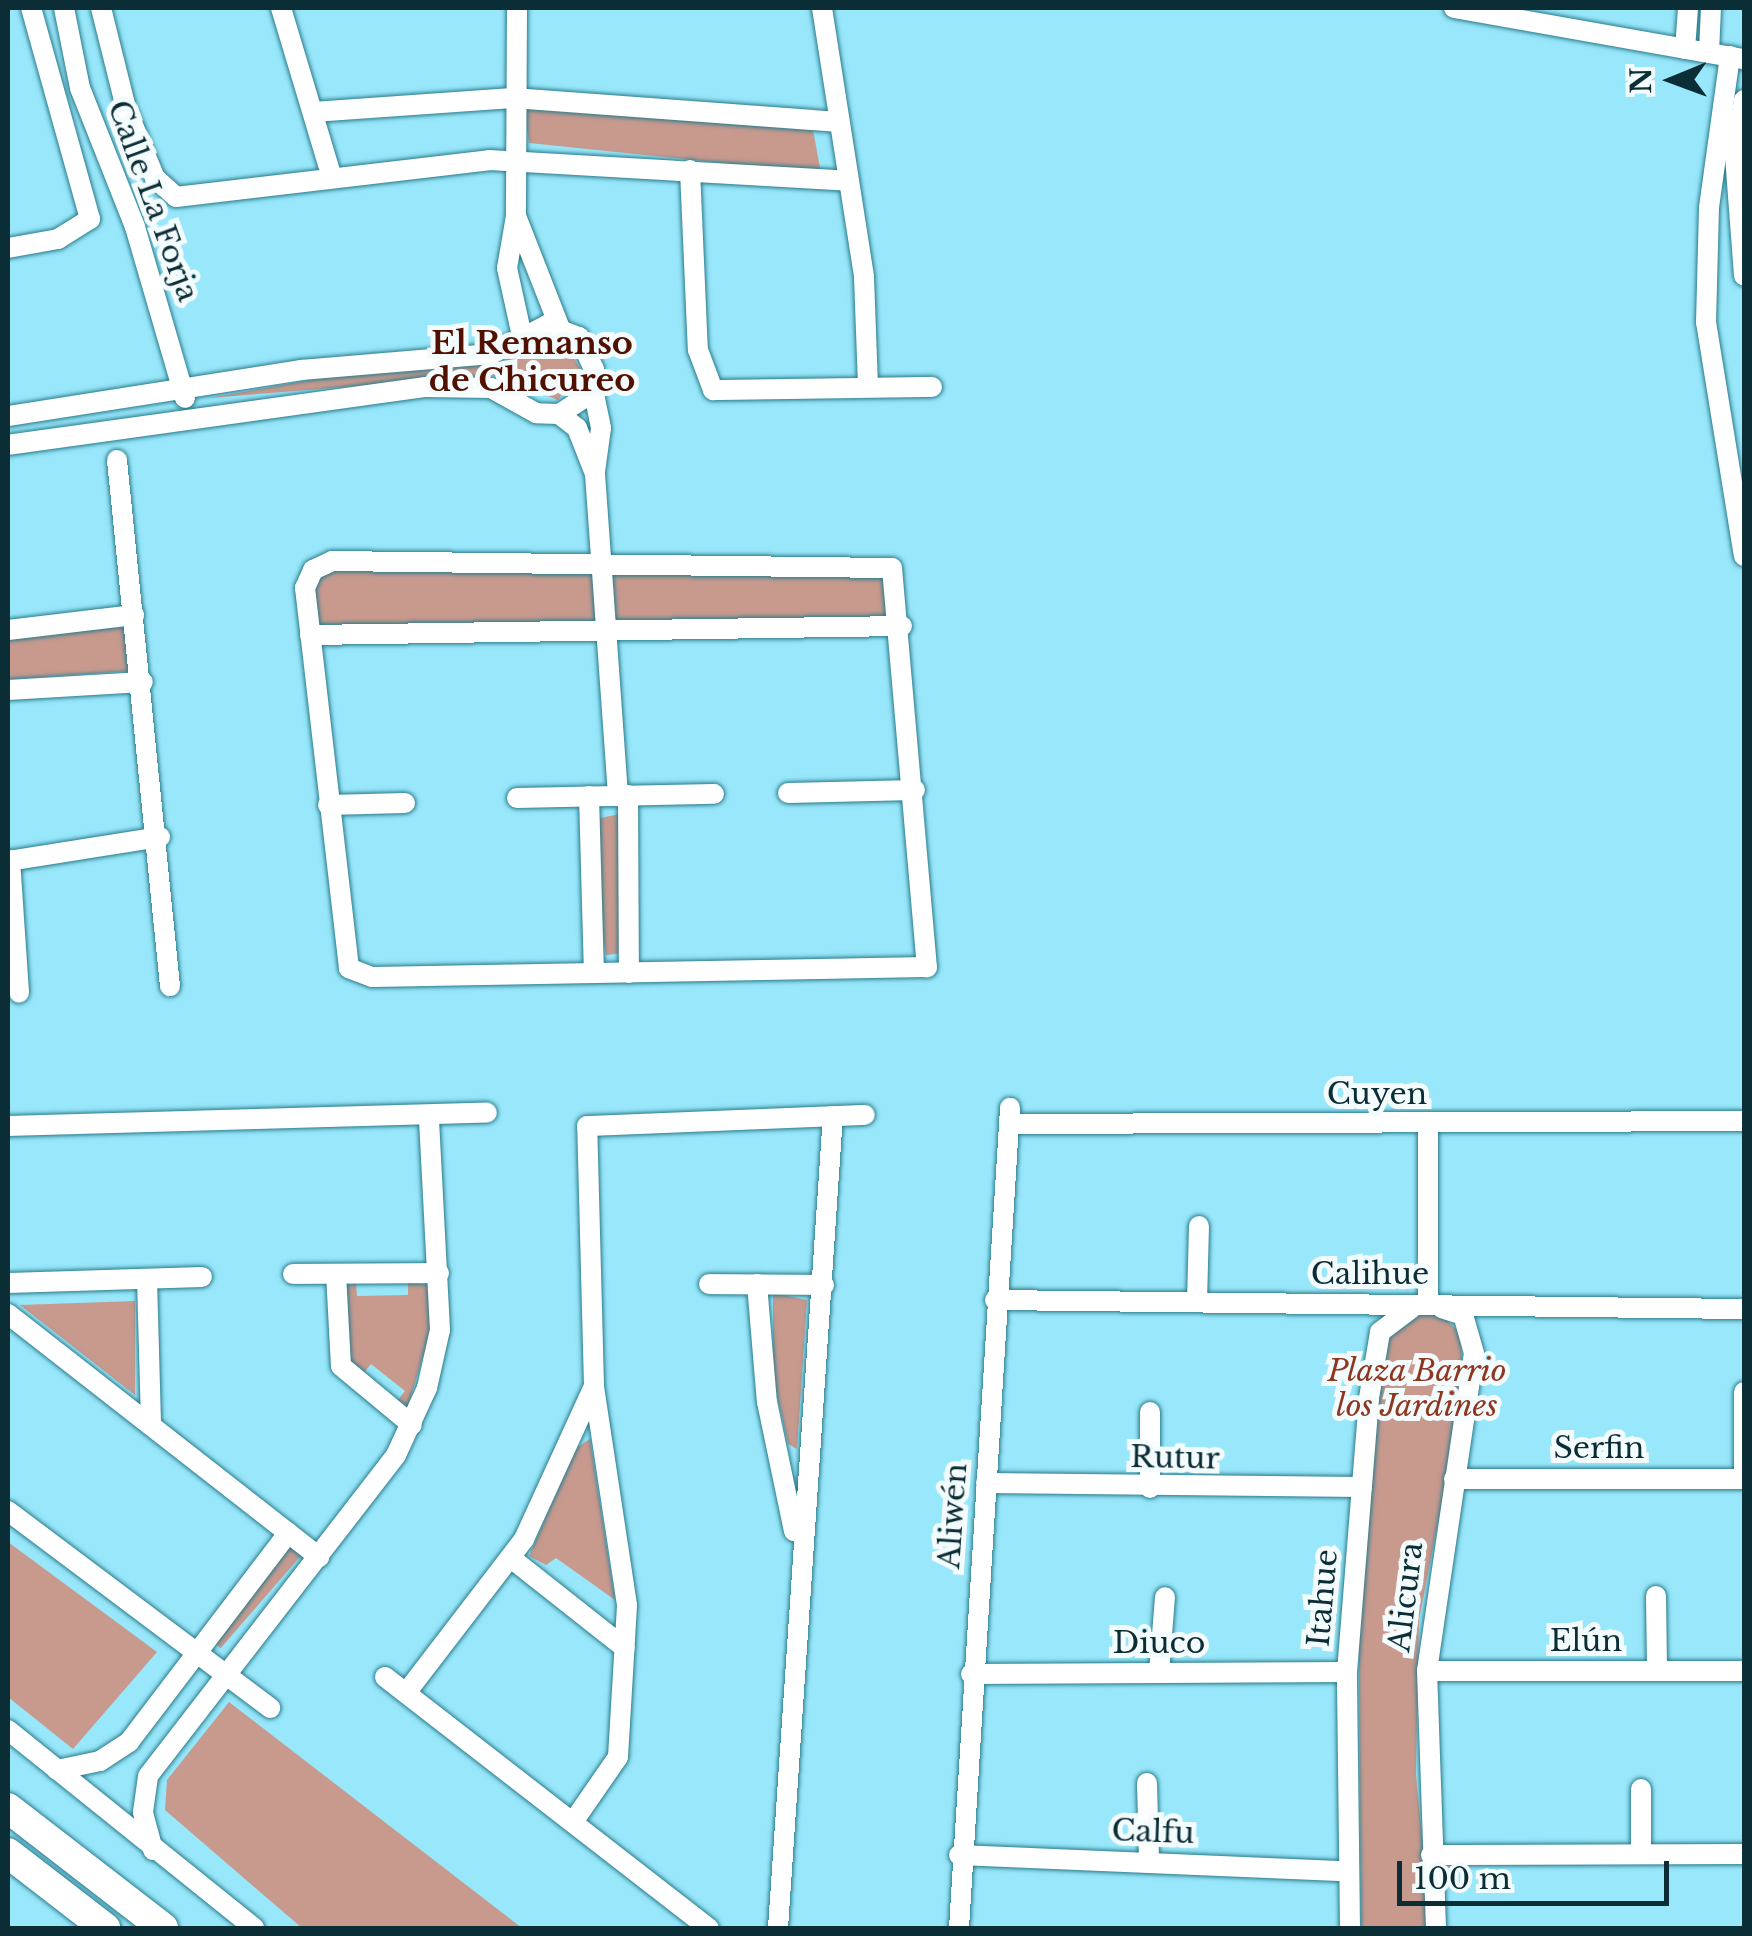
<!DOCTYPE html>
<meta charset="utf-8">
<style>
body{margin:0}
#map{position:relative;width:1752px;height:1936px;overflow:hidden;background:#98e7fa;font-family:"Libre Baskerville",serif}
div>[style]{position:absolute}
.green>*{inset:0;background:#c89a8e;transform-origin:0 0}
.roads{filter:drop-shadow(0 0 2px #287b8c) drop-shadow(0 0 2px #287b8c)}
.minor>*{height:20px;margin:-10px;padding:0 10px;transform-origin:10px;border-radius:10px;background:#fff}
.highway>*{height:30px;margin:-15px;padding:0 15px;transform-origin:15px;border-radius:15px;background:#fff}
span{translate:-50% -50%;white-space:nowrap;text-align:center;line-height:1.15;-webkit-text-stroke:10px #f4fbfd;paint-order:stroke}
.street-label{font-size:30px;color:#0b2d35}
.park-label{font-size:30px;color:#8f3620;font-style:italic}
.neighbourhood-label{font-size:32px;color:#521001;font-weight:700}
.frame{position:absolute;inset:0;border:10px solid #0b2d35;pointer-events:none}
.north{position:absolute;left:1622px;top:30px;width:100px;height:100px;-webkit-text-stroke:8px #f4fbfd;paint-order:stroke;rotate:269deg;font-size:28px;font-weight:700;line-height:40px;text-align:center;color:#0b2d35}
.north::after{content:'';display:block;margin:auto;width:35px;height:45px;background:#0b2d35;clip-path:polygon(50% 0,100% 100%,50% 72%,0 100%)}
.scale{position:absolute;left:1397px;top:1861px;width:272px;height:45px;box-sizing:border-box;border:5px solid #0b2d35;border-top:0;padding-left:12px;font-size:30px;line-height:35px;white-space:nowrap;color:#0b2d35;-webkit-text-stroke:8px #f4fbfd;paint-order:stroke}
</style>
<div id="map">
<div class="green">
<i style="clip-path:polygon(524px 108px,813px 130px,821px 173px,529px 143px)"></i>
<i style="clip-path:polygon(545px 339px,564px 343px,580px 368px,558px 400px,492px 375px,209px 398px,344px 374px,501px 363px)"></i>
<i style="clip-path:polygon(326px 569px,884px 571px,892px 617px,314px 625px,312px 595px)"></i>
<i style="left:126px;top:627px;width:44px;height:119px;rotate:86deg"></i>
<i style="clip-path:polygon(620px 814px,624px 953px,606px 955px,590px 863px,600px 818px)"></i>
<i style="clip-path:polygon(408px 1282px,428px 1285px,432px 1326px,408px 1406px,397px 1401px,405px 1391px,371px 1364px,363px 1374px,348px 1360px,347px 1286px,356px 1283px,357px 1296px,408px 1295px)"></i>
<i style="clip-path:polygon(773px 1293px,807px 1300px,797px 1449px,788px 1444px,773px 1376px)"></i>
<i style="clip-path:polygon(135px 1301px,135px 1395px,20px 1305px)"></i>
<i style="clip-path:polygon(1404px 1313px,1439px 1313px,1460px 1333px,1464px 1389px,1419px 1620px,1416px 1775px,1431px 1928px,1361px 1928px,1358px 1544px,1377px 1353px)"></i>
<i style="clip-path:polygon(590px 1439px,615px 1600px,556px 1558px,546px 1565px,529px 1556px,576px 1448px)"></i>
<i style="clip-path:polygon(8px 1542px,157px 1652px,73px 1749px,8px 1697px)"></i>
<i style="left:289px;top:1542px;width:18px;height:125px;rotate:41deg"></i>
<i style="clip-path:polygon(229px 1702px,522px 1928px,302px 1928px,165px 1810px,167px 1780px)"></i>
</div>
<div class="roads">
<div class="minor">
<i style="left:64px;top:8px;width:82px;rotate:78.7deg"></i>
<i style="left:80px;top:88px;width:149px;rotate:68.4deg"></i>
<i style="left:135px;top:227px;width:178px;rotate:73.7deg"></i>
<i style="left:101px;top:8px;width:103px;rotate:76deg"></i>
<i style="left:126px;top:108px;width:76px;rotate:67.5deg"></i>
<i style="left:155px;top:178px;width:28px;rotate:42deg"></i>
<i style="left:176px;top:197px;width:315px;rotate:-6.7deg"></i>
<i style="left:489px;top:160px;width:360px;rotate:3.3deg"></i>
<i style="left:281px;top:8px;width:174px;rotate:73.3deg"></i>
<i style="left:517px;top:8px;width:208px;rotate:90.3deg"></i>
<i style="left:516px;top:216px;width:118px;rotate:68.6deg"></i>
<i style="left:822px;top:8px;width:272px;rotate:81.1deg"></i>
<i style="left:864px;top:277px;width:110px;rotate:87.9deg"></i>
<i style="left:1454px;top:8px;width:294px;rotate:10deg"></i>
<i style="left:1685px;top:49px;width:41px;rotate:-85.8deg"></i>
<i style="left:1709px;top:53px;width:45px;rotate:-87.5deg"></i>
<i style="left:1730px;top:56px;width:153px;rotate:97.9deg"></i>
<i style="left:1709px;top:208px;width:114px;rotate:91.5deg"></i>
<i style="left:1706px;top:322px;width:237px;rotate:80.8deg"></i>
<i style="left:1744px;top:100px;width:57px;rotate:99.1deg"></i>
<i style="left:1735px;top:156px;width:120px;rotate:85.7deg"></i>
<i style="left:313px;top:112px;width:200px;rotate:-4deg"></i>
<i style="left:513px;top:98px;width:324px;rotate:4.2deg"></i>
<i style="left:690px;top:170px;width:180px;rotate:87.5deg"></i>
<i style="left:698px;top:350px;width:43px;rotate:69.4deg"></i>
<i style="left:713px;top:390px;width:219px;rotate:-0.8deg"></i>
<i style="left:516px;top:216px;width:53px;rotate:99.8deg"></i>
<i style="left:507px;top:268px;width:70px;rotate:77.6deg"></i>
<i style="left:8px;top:248px;width:51px;rotate:-10.2deg"></i>
<i style="left:58px;top:239px;width:38px;rotate:-32deg"></i>
<i style="left:90px;top:219px;width:219px;rotate:-105.6deg"></i>
<i style="left:592px;top:384px;width:45px;rotate:78.4deg"></i>
<i style="left:601px;top:428px;width:44px;rotate:97.8deg"></i>
<i style="left:559px;top:414px;width:23px;rotate:38deg"></i>
<i style="left:577px;top:428px;width:49px;rotate:68.6deg"></i>
<i style="left:595px;top:474px;width:323px;rotate:85.9deg"></i>
<i style="left:8px;top:416px;width:297px;rotate:-8.9deg"></i>
<i style="left:301px;top:370px;width:191px;rotate:-4.8deg"></i>
<i style="left:491px;top:354px;width:63px;rotate:-27.4deg"></i>
<i style="left:547px;top:325px;width:34px;rotate:21deg"></i>
<i style="left:579px;top:337px;width:35px;rotate:65deg"></i>
<i style="left:594px;top:369px;width:31px;rotate:109deg"></i>
<i style="left:584px;top:398px;width:30px;rotate:147deg"></i>
<i style="left:559px;top:414px;width:23px;rotate:-178deg"></i>
<i style="left:536px;top:413px;width:51px;rotate:-150.9deg"></i>
<i style="left:491px;top:388px;width:66px;rotate:-179.1deg"></i>
<i style="left:425px;top:387px;width:421px;rotate:172.1deg"></i>
<i style="left:117px;top:460px;width:529px;rotate:84.25deg"></i>
<i style="left:332px;top:561px;width:560px;rotate:0.72deg"></i>
<i style="left:892px;top:568px;width:401px;rotate:85deg"></i>
<i style="left:927px;top:967px;width:555px;rotate:178.97deg"></i>
<i style="left:372px;top:977px;width:25px;rotate:-159deg"></i>
<i style="left:349px;top:968px;width:383px;rotate:-96.6deg"></i>
<i style="left:305px;top:588px;width:20px;rotate:-66deg"></i>
<i style="left:313px;top:570px;width:21px;rotate:-25deg"></i>
<i style="left:8px;top:630px;width:127px;rotate:-6.8deg"></i>
<i style="left:310px;top:635px;width:592px;rotate:-0.87deg"></i>
<i style="left:8px;top:690px;width:135px;rotate:-3.4deg"></i>
<i style="left:788px;top:793px;width:127px;rotate:-1.4deg"></i>
<i style="left:628px;top:795px;width:178px;rotate:89.7deg"></i>
<i style="left:589px;top:796px;width:176px;rotate:88.4deg"></i>
<i style="left:517px;top:798px;width:197px;rotate:-1.2deg"></i>
<i style="left:328px;top:805px;width:77px;rotate:-1.5deg"></i>
<i style="left:10px;top:860px;width:133px;rotate:86.1deg"></i>
<i style="left:8px;top:861px;width:154px;rotate:-9deg"></i>
<i style="left:1010px;top:1124px;width:734px;rotate:-0.23deg"></i>
<i style="left:8px;top:1126px;width:479px;rotate:-1.6deg"></i>
<i style="left:293px;top:1274px;width:146px;rotate:-0.4deg"></i>
<i style="left:336px;top:1274px;width:92px;rotate:86.9deg"></i>
<i style="left:341px;top:1366px;width:92px;rotate:39.7deg"></i>
<i style="left:147px;top:1279px;width:146px;rotate:88.4deg"></i>
<i style="left:8px;top:1283px;width:194px;rotate:-1.8deg"></i>
<i style="left:709px;top:1284px;width:115px;rotate:0.5deg"></i>
<i style="left:757px;top:1284px;width:118px;rotate:85.2deg"></i>
<i style="left:767px;top:1402px;width:132px;rotate:78.2deg"></i>
<i style="left:995px;top:1300px;width:749px;rotate:0.69deg"></i>
<i style="left:1197px;top:1302px;width:76px;rotate:-88.5deg"></i>
<i style="left:1428px;top:1304px;width:180px;rotate:-90deg"></i>
<i style="left:8px;top:1314px;width:395px;rotate:38deg"></i>
<i style="left:1744px;top:1392px;width:87px;rotate:90deg"></i>
<i style="left:1454px;top:1479px;width:290px"></i>
<i style="left:986px;top:1483px;width:376px;rotate:0.6deg"></i>
<i style="left:1150px;top:1488px;width:76px;rotate:-90deg"></i>
<i style="left:8px;top:1511px;width:328px;rotate:36.9deg"></i>
<i style="left:511px;top:1558px;width:145px;rotate:38.3deg"></i>
<i style="left:1656px;top:1596px;width:75px;rotate:89.2deg"></i>
<i style="left:1427px;top:1671px;width:317px"></i>
<i style="left:1159px;top:1673px;width:76px;rotate:-85.5deg"></i>
<i style="left:971px;top:1674px;width:376px;rotate:-0.3deg"></i>
<i style="left:385px;top:1677px;width:410px;rotate:37.8deg"></i>
<i style="left:406px;top:1693px;width:194px;rotate:-52.5deg"></i>
<i style="left:524px;top:1539px;width:166px;rotate:-65.4deg"></i>
<i style="left:8px;top:1730px;width:316px;rotate:38.8deg"></i>
<i style="left:57px;top:1770px;width:44px;rotate:-11.8deg"></i>
<i style="left:100px;top:1761px;width:35px;rotate:-33deg"></i>
<i style="left:129px;top:1742px;width:263px;rotate:-52.7deg"></i>
<i style="left:1147px;top:1783px;width:79px;rotate:88.5deg"></i>
<i style="left:1641px;top:1789px;width:65px;rotate:90deg"></i>
<i style="left:573px;top:1822px;width:79px;rotate:-55.3deg"></i>
<i style="left:618px;top:1757px;width:152px;rotate:-86.6deg"></i>
<i style="left:627px;top:1605px;width:221px;rotate:-98.6deg"></i>
<i style="left:594px;top:1386px;width:260px;rotate:-91.5deg"></i>
<i style="left:587px;top:1126px;width:278px;rotate:-2.3deg"></i>
<i style="left:153px;top:1850px;width:39px;rotate:-105deg"></i>
<i style="left:143px;top:1812px;width:36px;rotate:-82deg"></i>
<i style="left:148px;top:1776px;width:406px;rotate:-52.3deg"></i>
<i style="left:396px;top:1455px;width:74px;rotate:-65.2deg"></i>
<i style="left:427px;top:1388px;width:59px;rotate:-77.4deg"></i>
<i style="left:440px;top:1330px;width:209px;rotate:-93deg"></i>
<i style="left:959px;top:1855px;width:386px;rotate:2.4deg"></i>
<i style="left:1431px;top:1855px;width:313px;rotate:-0.2deg"></i>
<i style="left:778px;top:1928px;width:814px;rotate:-86.13deg"></i>
<i style="left:959px;top:1928px;width:822px;rotate:-86.44deg"></i>
<i style="left:1350px;top:1928px;width:256px;rotate:-90.7deg"></i>
<i style="left:1347px;top:1672px;width:275px;rotate:-85.4deg"></i>
<i style="left:1369px;top:1398px;width:67px;rotate:-80.5deg"></i>
<i style="left:1380px;top:1332px;width:39px;rotate:-37deg"></i>
<i style="left:1436px;top:1928px;width:257px;rotate:-92deg"></i>
<i style="left:1427px;top:1671px;width:321px;rotate:-81.6deg"></i>
<i style="left:1474px;top:1353px;width:40px;rotate:-106deg"></i>
<i style="left:1463px;top:1315px;width:22px;rotate:-162deg"></i>
</div>
<div class="highway">
<i style="left:8px;top:1808px;width:196px;rotate:37.7deg"></i>
<i style="left:8px;top:1853px;width:123px;rotate:37.7deg"></i>
</div>
</div>
<div class="street-label">
<span style="left:153px;top:201px;rotate:70deg">Calle La Forja</span>
<span style="left:1377px;top:1094px">Cuyen</span>
<span style="left:1370px;top:1274px">Calihue</span>
<span style="left:1599px;top:1448px">Serfin</span>
<span style="left:1175px;top:1458px;rotate:1deg">Rutur</span>
<span style="left:953px;top:1516px;rotate:-86deg">Aliwén</span>
<span style="left:1406px;top:1597px;rotate:-83deg">Alicura</span>
<span style="left:1323px;top:1598px;rotate:-85deg">Itahue</span>
<span style="left:1586px;top:1641px">Elún</span>
<span style="left:1159px;top:1643px">Diuco</span>
<span style="left:1153px;top:1832px;rotate:2deg">Calfu</span>
</div>
<div class="park-label">
<span style="left:1417px;top:1388px">Plaza Barrio<br>los Jardines</span>
</div>
<div class="neighbourhood-label">
<span style="left:532px;top:362px">El Remanso<br>de Chicureo</span>
</div>
<div class="frame"></div>
<div class="north">N</div>
<div class="scale">100 m</div>
</div>
